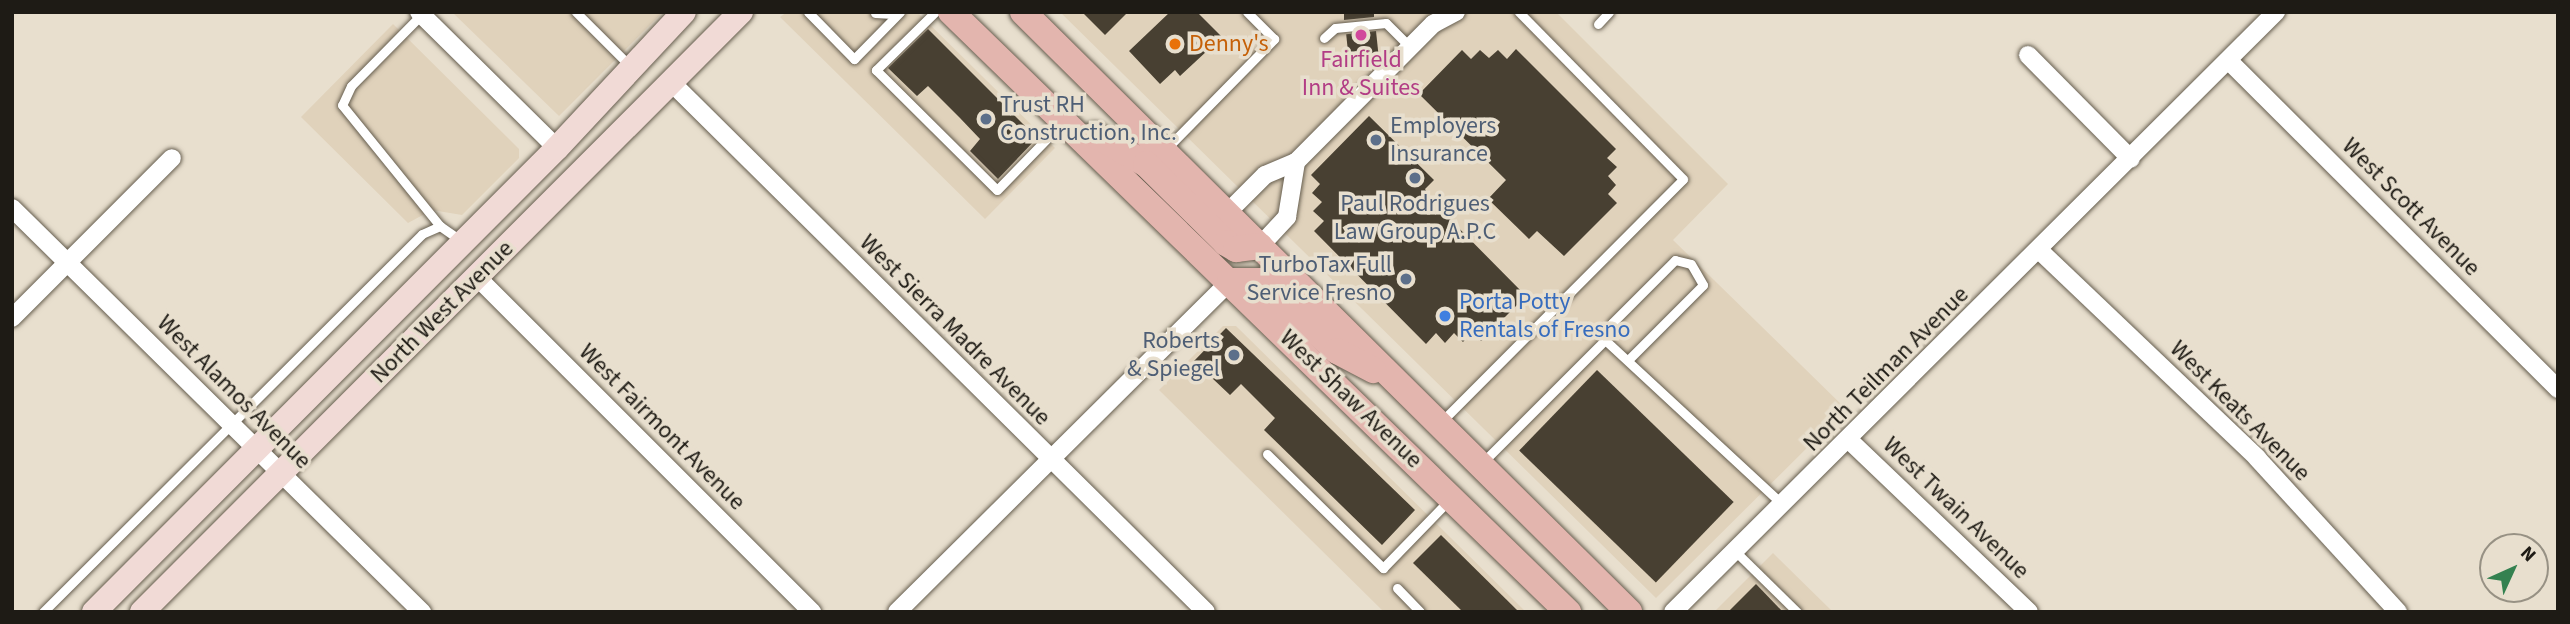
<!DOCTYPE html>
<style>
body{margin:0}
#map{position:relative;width:2570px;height:624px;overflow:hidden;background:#e8dfce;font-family:"Source Sans 3",sans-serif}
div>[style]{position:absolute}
.built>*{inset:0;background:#e0d2bb}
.building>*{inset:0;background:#484032;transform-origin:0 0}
.roads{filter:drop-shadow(0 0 2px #655d4e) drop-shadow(0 0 2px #655d4e)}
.service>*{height:9px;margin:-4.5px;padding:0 4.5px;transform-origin:4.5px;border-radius:4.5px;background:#fff}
.minor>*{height:18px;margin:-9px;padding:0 9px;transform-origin:9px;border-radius:9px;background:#fff}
.secondary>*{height:24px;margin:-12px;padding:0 12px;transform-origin:12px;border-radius:12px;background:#f1dad6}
.primary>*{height:26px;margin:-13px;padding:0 13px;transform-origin:13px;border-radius:13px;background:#e3b5ae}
.dots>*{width:19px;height:19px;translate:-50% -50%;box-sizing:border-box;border:4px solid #e8dfce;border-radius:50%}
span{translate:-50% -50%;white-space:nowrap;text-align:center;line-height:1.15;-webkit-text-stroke:7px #e8dfce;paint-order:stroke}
.food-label{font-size:24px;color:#c56008}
.left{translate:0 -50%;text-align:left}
.hotel-label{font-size:24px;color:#b23c85}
.service-label{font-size:24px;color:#4e5e75}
.right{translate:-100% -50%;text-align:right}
.street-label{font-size:24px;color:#1e1b15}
.shop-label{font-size:24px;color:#366cbe}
.frame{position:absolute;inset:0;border:14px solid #1e1b15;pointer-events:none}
.north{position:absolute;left:2479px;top:533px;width:70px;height:70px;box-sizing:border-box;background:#e8dfce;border:2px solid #979184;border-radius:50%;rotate:45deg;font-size:19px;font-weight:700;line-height:28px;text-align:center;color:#1e1b15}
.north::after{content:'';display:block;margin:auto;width:24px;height:32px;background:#348150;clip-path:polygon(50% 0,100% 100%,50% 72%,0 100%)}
</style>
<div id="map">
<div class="built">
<i style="clip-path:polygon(452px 12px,663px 12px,559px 116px)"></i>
<i style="clip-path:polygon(787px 12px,917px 12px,1055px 148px,985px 219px,780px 17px)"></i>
<i style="clip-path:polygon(1060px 12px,1556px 12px,1728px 184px,1673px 240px,1846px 409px,1656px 598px)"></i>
<i style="clip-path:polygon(393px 24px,519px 149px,519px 158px,462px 215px,432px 210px,408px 223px,301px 117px)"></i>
<i style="clip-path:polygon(1223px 326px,1236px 326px,1526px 612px,1384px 612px,1159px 390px)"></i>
<i style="clip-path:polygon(1773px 553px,1833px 612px,1714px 612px)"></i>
</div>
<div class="building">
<i style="clip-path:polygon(1082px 12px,1128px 12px,1105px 35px)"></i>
<i style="clip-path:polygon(1170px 12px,1197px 12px,1222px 37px,1180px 76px,1175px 70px,1160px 84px,1129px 51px)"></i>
<i style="clip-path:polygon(1344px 12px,1374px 12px,1374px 17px,1344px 20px)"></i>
<i style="clip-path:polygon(928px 29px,1037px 138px,998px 179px,970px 151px,980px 139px,960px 118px,928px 86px,917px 96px,888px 68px)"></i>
<i style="left:1376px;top:31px;width:27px;height:30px;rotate:84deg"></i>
<i style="clip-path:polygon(1516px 49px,1616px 149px,1607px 158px,1617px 167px,1608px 176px,1616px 185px,1608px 194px,1617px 203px,1564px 256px,1537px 231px,1529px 239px,1488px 199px,1506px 180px,1419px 94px,1462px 50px,1471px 59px,1480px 50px,1489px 58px,1498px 50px,1507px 59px)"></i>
<i style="clip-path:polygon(1369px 116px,1434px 180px,1425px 189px,1431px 200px,1526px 296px,1481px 341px,1472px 332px,1463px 342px,1454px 333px,1445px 343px,1436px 333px,1426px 344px,1314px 231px,1324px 221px,1313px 211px,1322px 202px,1312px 193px,1320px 184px,1311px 175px)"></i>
<i style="clip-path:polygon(1226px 328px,1415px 510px,1382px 545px,1264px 430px,1275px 418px,1241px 384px,1230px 395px,1194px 361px)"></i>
<i style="left:1597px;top:370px;width:190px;height:112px;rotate:44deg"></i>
<i style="clip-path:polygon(1441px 535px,1519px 612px,1463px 612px,1413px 563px)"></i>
<i style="clip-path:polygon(1756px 584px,1783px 612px,1728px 612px)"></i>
</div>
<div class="roads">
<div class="service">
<i style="left:576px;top:12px;width:76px;rotate:45deg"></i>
<i style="left:808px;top:12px;width:66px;rotate:45.6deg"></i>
<i style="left:854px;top:59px;width:66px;rotate:-45.6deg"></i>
<i style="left:935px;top:12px;width:83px;rotate:135.5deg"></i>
<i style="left:876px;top:70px;width:170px;rotate:44.8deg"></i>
<i style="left:997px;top:190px;width:95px;rotate:-45.9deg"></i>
<i style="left:875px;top:13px;width:18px;rotate:3deg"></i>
<i style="left:422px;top:14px;width:101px;rotate:134.6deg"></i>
<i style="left:351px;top:86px;width:21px;rotate:115deg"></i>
<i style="left:342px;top:105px;width:156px;rotate:51deg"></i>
<i style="left:1598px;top:24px;width:16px;rotate:-47deg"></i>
<i style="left:1324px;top:38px;width:15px;rotate:-42deg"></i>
<i style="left:1335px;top:28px;width:51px;rotate:-5.6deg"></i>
<i style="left:1386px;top:23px;width:34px;rotate:45deg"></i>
<i style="left:1165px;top:150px;width:156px;rotate:-45.5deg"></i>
<i style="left:1274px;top:39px;width:38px;rotate:-135deg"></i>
<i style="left:1605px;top:340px;width:18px;rotate:-68deg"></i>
<i style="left:1612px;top:323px;width:89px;rotate:-45deg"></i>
<i style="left:1675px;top:260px;width:16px;rotate:14deg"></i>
<i style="left:1691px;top:264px;width:24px;rotate:60deg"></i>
<i style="left:1703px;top:285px;width:106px;rotate:135deg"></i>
<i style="left:1440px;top:423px;width:344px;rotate:-45.1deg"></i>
<i style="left:1683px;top:179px;width:234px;rotate:-134.5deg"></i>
<i style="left:1267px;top:454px;width:163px;rotate:44.5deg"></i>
<i style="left:1383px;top:568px;width:96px;rotate:-45.8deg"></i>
<i style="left:1481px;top:464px;width:175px;rotate:-45deg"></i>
<i style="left:1605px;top:340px;width:243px;rotate:42.8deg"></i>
<i style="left:1735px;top:551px;width:87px;rotate:44.5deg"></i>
<i style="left:1397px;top:588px;width:33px;rotate:46deg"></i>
<i style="left:43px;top:612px;width:535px;rotate:-44.92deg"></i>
<i style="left:422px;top:234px;width:20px;rotate:-24deg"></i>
<i style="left:440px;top:226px;width:24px;rotate:35deg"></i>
</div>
<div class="minor">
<i style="left:419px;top:12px;width:194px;rotate:44.6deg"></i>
<i style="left:2028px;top:55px;width:146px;rotate:45.3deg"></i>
<i style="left:2229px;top:61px;width:465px;rotate:44.9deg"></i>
<i style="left:671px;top:82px;width:753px;rotate:44.73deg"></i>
<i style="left:12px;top:208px;width:576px;rotate:44.58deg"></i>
<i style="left:1226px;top:214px;width:55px;rotate:-45deg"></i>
<i style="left:1265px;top:175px;width:34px;rotate:-23deg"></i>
<i style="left:1296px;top:162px;width:194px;rotate:-45.2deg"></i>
<i style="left:1433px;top:24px;width:26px;rotate:-28deg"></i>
<i style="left:1260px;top:246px;width:40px;rotate:-47deg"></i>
<i style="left:1287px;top:217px;width:56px;rotate:-80.7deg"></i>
<i style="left:2040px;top:251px;width:300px;rotate:43.6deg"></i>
<i style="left:2257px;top:458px;width:209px;rotate:47.5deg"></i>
<i style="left:477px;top:277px;width:474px;rotate:45deg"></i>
<i style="left:12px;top:318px;width:226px;rotate:-45deg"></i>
<i style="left:1849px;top:440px;width:249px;rotate:43.7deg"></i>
<i style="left:897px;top:612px;width:470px;rotate:-44.8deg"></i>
<i style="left:1673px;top:612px;width:851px;rotate:-44.86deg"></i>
</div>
<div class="secondary">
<i style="left:94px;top:612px;width:655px;rotate:-45.06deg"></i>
<i style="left:557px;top:148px;width:186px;rotate:-47deg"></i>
<i style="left:142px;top:612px;width:848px;rotate:-45.05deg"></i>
</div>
<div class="primary">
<i style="left:951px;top:12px;width:861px;rotate:44.2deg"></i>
<i style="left:1023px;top:12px;width:853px;rotate:44.71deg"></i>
<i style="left:1095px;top:135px;width:59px;rotate:29.6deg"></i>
<i style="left:1146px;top:164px;width:112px;rotate:44.6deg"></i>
<i style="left:1226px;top:243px;width:12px;rotate:31deg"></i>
<i style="left:1236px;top:249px;width:24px;rotate:-7deg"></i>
<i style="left:1230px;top:281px;width:30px"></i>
<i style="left:1260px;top:281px;width:104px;rotate:42.3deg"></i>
<i style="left:1337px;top:351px;width:41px;rotate:27.8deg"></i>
</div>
</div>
<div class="dots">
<i style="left:1361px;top:35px;background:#d1479c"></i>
<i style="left:1175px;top:44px;background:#e8710a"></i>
<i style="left:986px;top:119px;background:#5c6f8a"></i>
<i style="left:1376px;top:140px;background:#5c6f8a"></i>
<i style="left:1415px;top:178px;background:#5c6f8a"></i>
<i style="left:1406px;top:279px;background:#5c6f8a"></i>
<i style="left:1445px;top:316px;background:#3f7fe0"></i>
<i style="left:1234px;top:355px;background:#5c6f8a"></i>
</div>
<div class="food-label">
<span class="left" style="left:1189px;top:44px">Denny's</span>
</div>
<div class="hotel-label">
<span style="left:1361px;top:74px">Fairfield<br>Inn &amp; Suites</span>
</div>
<div class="service-label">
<span class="left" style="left:1000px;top:119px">Trust RH<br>Construction, Inc.</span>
<span class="left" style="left:1390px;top:140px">Employers<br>Insurance</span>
<span style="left:1415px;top:218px">Paul Rodrigues<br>Law Group A.P.C</span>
<span class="right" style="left:1392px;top:279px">TurboTax Full<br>Service Fresno</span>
<span class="right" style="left:1220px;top:355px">Roberts<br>&amp; Spiegel</span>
</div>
<div class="street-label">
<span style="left:2411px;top:207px;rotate:45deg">West Scott Avenue</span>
<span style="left:442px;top:312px;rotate:-45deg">North West Avenue</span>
<span style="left:955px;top:330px;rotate:45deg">West Sierra Madre Avenue</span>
<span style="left:1886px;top:369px;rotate:-45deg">North Teilman Avenue</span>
<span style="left:234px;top:392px;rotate:45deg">West Alamos Avenue</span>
<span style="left:1351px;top:399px;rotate:44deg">West Shaw Avenue</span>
<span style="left:2240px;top:411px;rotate:45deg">West Keats Avenue</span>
<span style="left:662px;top:427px;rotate:45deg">West Fairmont Avenue</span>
<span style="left:1956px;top:508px;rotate:44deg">West Twain Avenue</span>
</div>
<div class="shop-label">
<span class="left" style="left:1459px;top:316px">Porta Potty<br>Rentals of Fresno</span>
</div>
<div class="frame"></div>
<div class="north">N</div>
</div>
